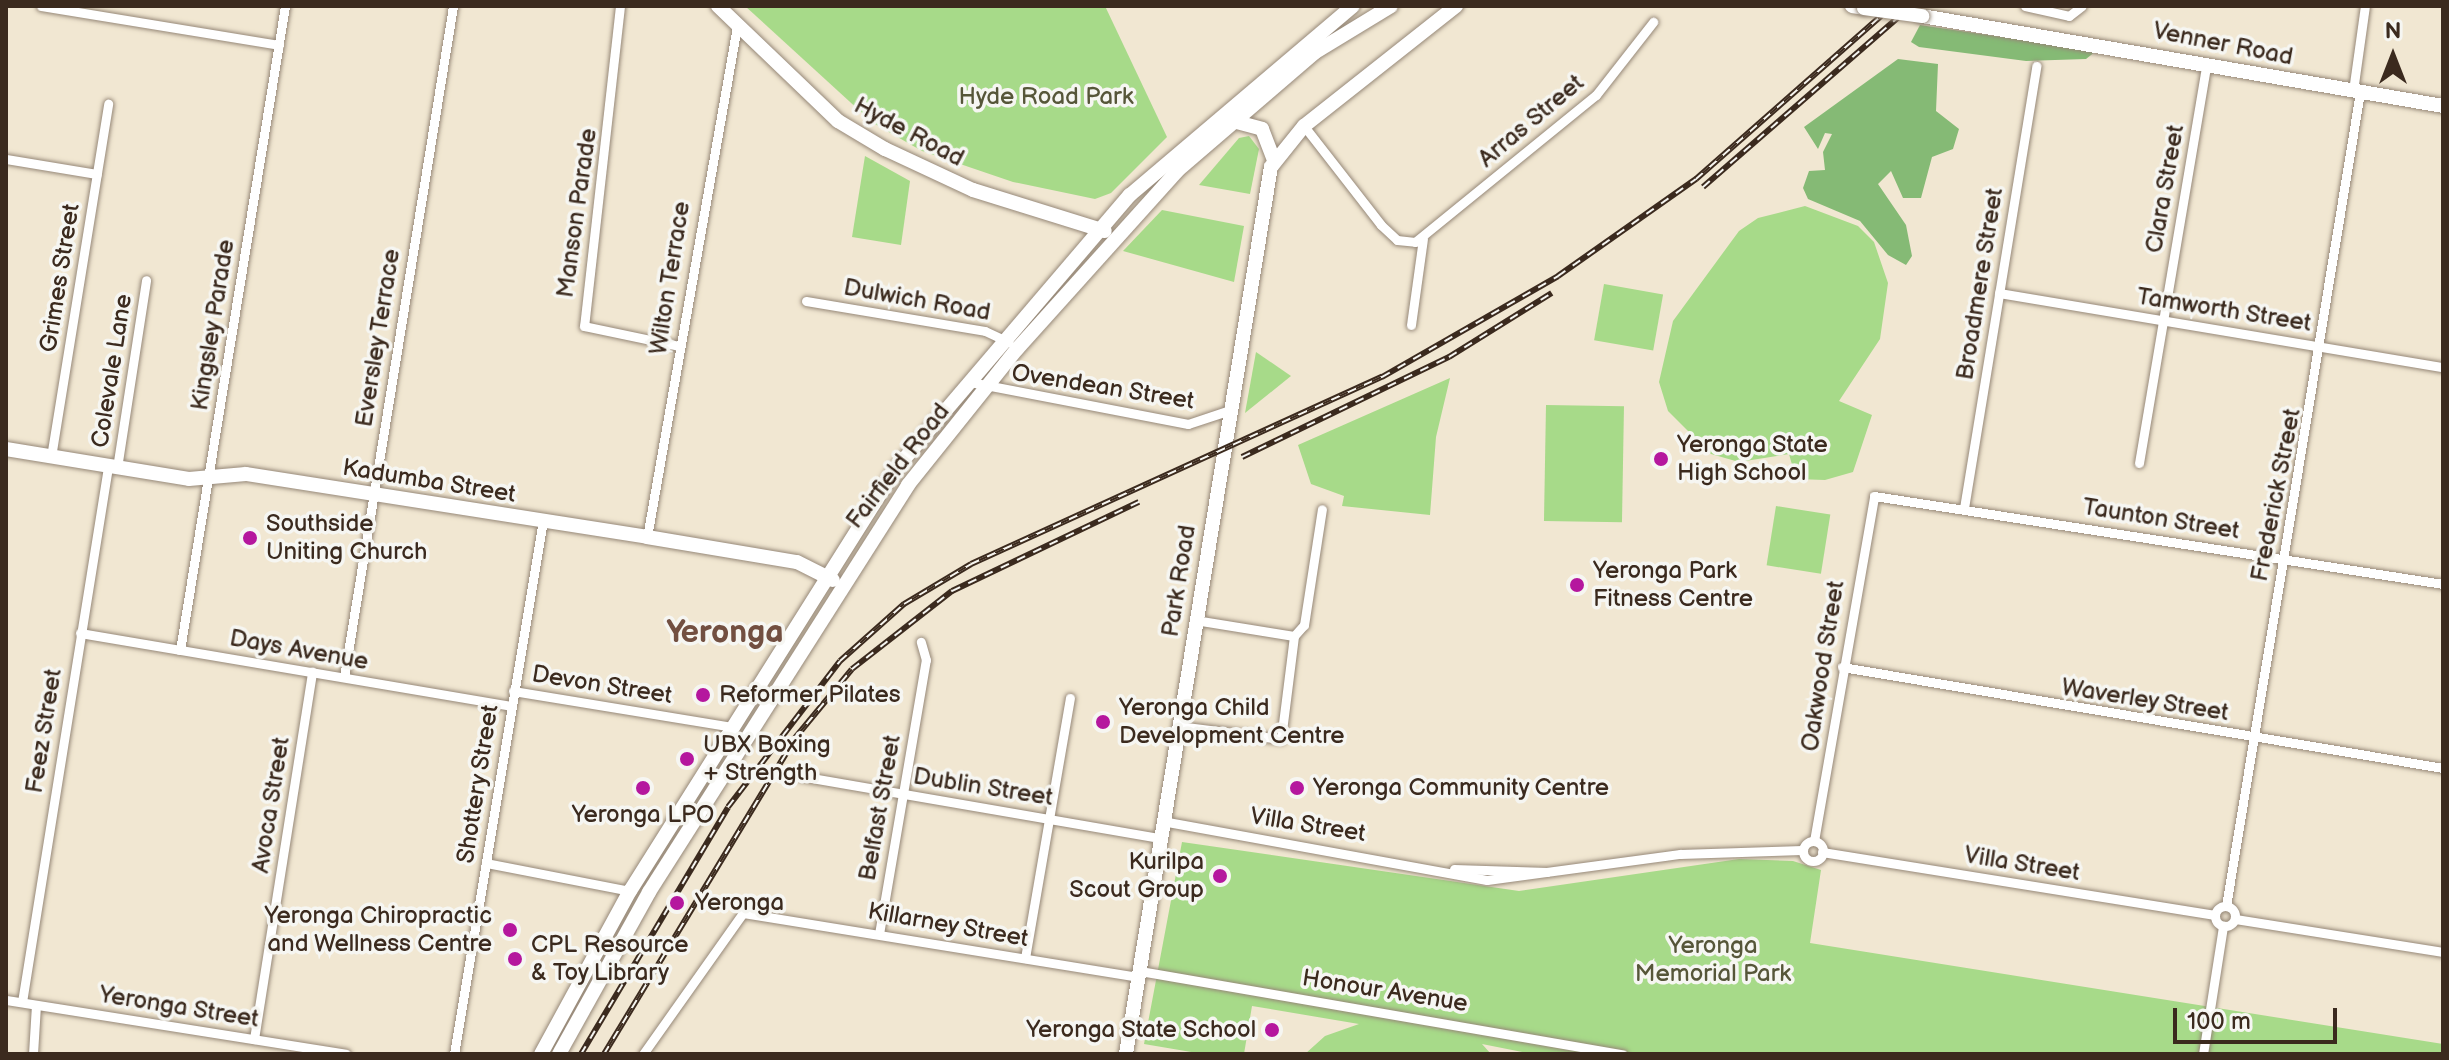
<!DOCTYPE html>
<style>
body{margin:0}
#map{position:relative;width:2449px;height:1060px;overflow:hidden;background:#f1e7d2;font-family:"Balsamiq Sans",sans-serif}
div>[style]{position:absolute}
.green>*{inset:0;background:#a7da89;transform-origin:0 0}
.forest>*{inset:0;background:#85ba75}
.roads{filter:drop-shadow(0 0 2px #968878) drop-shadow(0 0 2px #968878)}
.street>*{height:9px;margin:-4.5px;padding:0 4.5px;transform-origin:4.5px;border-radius:4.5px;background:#fff}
.street>.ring{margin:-4.5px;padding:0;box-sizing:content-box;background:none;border:9px solid #fff;border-radius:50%}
.secondary>*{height:14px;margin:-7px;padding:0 7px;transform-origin:7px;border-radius:7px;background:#fff}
.rail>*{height:6px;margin-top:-3px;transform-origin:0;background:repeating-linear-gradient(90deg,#f6f6f2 0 9px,#3b2a1e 0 18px);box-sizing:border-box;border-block:2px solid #3b2a1e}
.bridges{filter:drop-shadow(0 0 2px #968878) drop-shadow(0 0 2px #968878)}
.secondary-bridge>*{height:14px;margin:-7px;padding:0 7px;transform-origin:7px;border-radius:7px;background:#fff}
.dots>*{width:22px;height:22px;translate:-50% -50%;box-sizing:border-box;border:4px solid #f6f6f2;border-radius:50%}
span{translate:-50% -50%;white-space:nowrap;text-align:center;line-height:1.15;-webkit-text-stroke:7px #f6f6f2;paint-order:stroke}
.street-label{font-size:24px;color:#3b2a1e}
.park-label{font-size:24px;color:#565639}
.poi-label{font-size:24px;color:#3b2a1e}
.left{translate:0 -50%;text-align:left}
.right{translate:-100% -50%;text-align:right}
.district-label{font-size:32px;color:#724f41;font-weight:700}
.frame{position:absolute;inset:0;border:8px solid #3b2a1e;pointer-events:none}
.north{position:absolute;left:2353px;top:16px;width:80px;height:80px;-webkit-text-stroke:6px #f6f6f2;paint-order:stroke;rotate:0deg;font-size:22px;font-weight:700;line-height:32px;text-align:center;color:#3b2a1e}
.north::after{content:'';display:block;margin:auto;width:28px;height:36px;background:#3b2a1e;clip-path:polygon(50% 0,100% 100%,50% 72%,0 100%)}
.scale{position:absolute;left:2173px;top:1008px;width:164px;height:36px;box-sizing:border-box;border:4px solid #3b2a1e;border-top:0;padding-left:10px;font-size:24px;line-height:28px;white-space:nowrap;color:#3b2a1e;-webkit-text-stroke:6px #f6f6f2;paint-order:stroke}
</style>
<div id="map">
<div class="green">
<i style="clip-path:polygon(745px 6px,1105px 6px,1167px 137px,1111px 193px,1095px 199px,1013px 182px,922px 151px,873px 123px)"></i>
<i style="clip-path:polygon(1239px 138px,1249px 136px,1259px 149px,1250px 194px,1199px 185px)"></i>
<i style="clip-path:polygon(865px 156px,910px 181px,901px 245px,852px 237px)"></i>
<i style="clip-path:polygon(1805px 206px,1858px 226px,1874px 242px,1888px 283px,1880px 339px,1839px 401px,1872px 415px,1853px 472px,1825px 480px,1796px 479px,1789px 454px,1739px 462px,1711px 454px,1668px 411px,1659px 382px,1673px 321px,1739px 231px,1758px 218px)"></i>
<i style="clip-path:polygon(1162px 210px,1244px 226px,1234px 282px,1123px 251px)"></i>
<i style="left:1604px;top:284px;width:60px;height:57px;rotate:10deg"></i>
<i style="clip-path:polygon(1256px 352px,1291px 376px,1245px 413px)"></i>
<i style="clip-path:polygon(1450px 378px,1436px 437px,1430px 515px,1342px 506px,1344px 496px,1311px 484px,1298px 445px)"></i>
<i style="left:1546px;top:405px;width:78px;height:116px;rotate:1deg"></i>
<i style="left:1776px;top:506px;width:55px;height:60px;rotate:9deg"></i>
<i style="clip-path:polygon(1182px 842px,1519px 891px,1739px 859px,1793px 861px,1821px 870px,1810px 943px,2443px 1044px,2443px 1054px,1532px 1054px,1482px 1044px,1491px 1054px,1305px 1054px,1325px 1036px,1359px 1024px,1252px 1006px,1244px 1054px,1203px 1054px,1144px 1044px)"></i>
</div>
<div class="forest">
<i style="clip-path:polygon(1920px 25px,2096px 51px,2086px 59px,2026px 61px,1919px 47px,1911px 42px)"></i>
<i style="clip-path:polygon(1898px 59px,1938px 64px,1936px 111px,1959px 129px,1953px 149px,1932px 157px,1921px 198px,1903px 198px,1891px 171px,1878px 184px,1906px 225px,1912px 256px,1906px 265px,1888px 255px,1860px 221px,1808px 199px,1803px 188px,1809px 171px,1825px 170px,1823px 152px,1832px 134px,1825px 133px,1818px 149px,1804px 127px)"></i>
</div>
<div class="roads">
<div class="street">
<i style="left:41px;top:6px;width:241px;rotate:9.3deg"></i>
<i style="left:620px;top:6px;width:322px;rotate:96.4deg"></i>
<i style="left:584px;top:326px;width:97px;rotate:11.9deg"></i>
<i style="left:2025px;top:6px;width:45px;rotate:12.8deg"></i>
<i style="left:2069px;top:16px;width:16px;rotate:-38deg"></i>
<i style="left:2353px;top:91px;width:86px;rotate:-82deg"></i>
<i style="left:1304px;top:126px;width:125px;rotate:52.1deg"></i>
<i style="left:1381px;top:225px;width:22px;rotate:43deg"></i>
<i style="left:1397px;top:240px;width:18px;rotate:6deg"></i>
<i style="left:1415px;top:242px;width:233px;rotate:-39.1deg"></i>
<i style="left:1596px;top:95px;width:93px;rotate:-52deg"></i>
<i style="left:6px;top:159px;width:92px;rotate:9.4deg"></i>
<i style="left:1999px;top:293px;width:450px;rotate:9.5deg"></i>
<i style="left:806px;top:301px;width:181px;rotate:9.5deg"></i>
<i style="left:985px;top:331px;width:26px;rotate:25deg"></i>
<i style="left:1411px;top:325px;width:87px;rotate:-82.1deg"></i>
<i style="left:970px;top:382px;width:222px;rotate:10.9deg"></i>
<i style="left:1188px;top:424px;width:44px;rotate:-18.4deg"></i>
<i style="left:51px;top:457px;width:358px;rotate:-80.8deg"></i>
<i style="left:2139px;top:463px;width:404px;rotate:-80.4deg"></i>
<i style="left:117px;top:468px;width:190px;rotate:-81.2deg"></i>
<i style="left:1964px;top:508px;width:448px;rotate:-80.7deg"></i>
<i style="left:647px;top:537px;width:519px;rotate:-80.01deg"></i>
<i style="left:1195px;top:620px;width:100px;rotate:9.2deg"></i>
<i style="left:80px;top:633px;width:437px;rotate:9.6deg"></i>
<i style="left:1294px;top:636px;width:15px;rotate:-48deg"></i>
<i style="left:1304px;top:625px;width:117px;rotate:-81.2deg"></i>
<i style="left:180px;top:650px;width:653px;rotate:-80.74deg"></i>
<i style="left:1842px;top:667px;width:609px;rotate:9.54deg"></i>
<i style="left:344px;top:677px;width:680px;rotate:-80.77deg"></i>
<i style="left:513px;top:691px;width:222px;rotate:9.3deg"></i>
<i style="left:1178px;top:726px;width:104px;rotate:7.2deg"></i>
<i style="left:1281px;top:739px;width:104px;rotate:-82.8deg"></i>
<i style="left:800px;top:776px;width:365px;rotate:9.8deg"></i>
<i style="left:1162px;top:821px;width:330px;rotate:10.3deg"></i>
<i style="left:1487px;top:880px;width:195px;rotate:-7.7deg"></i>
<i style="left:1680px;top:854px;width:122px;rotate:-1.9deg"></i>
<i style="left:1814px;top:841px;width:350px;rotate:-80.1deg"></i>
<i style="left:1874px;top:496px;width:576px;rotate:8.79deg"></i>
<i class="ring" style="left:1803px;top:841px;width:11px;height:11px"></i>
<i style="left:1822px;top:852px;width:398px;rotate:9.1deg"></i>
<i style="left:486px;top:863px;width:147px;rotate:11deg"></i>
<i style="left:1454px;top:869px;width:93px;rotate:1.8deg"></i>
<i class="ring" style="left:2215px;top:906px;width:11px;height:11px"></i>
<i style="left:2226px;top:906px;width:825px;rotate:-80.65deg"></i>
<i style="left:2235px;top:919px;width:211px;rotate:9deg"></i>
<i style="left:879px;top:934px;width:278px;rotate:-80.3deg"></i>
<i style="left:926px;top:660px;width:19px;rotate:-106deg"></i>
<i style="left:1025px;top:958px;width:264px;rotate:-80.2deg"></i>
<i style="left:1140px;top:971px;width:490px;rotate:9.8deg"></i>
<i style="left:6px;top:1000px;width:344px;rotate:9deg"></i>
<i style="left:22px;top:1002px;width:542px;rotate:-80.87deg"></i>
<i style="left:254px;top:1039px;width:372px;rotate:-81deg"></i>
<i style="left:33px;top:1054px;width:49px;rotate:-86.5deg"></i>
<i style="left:454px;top:1054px;width:541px;rotate:-80.54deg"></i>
<i style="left:643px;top:1054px;width:173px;rotate:-54.7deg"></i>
<i style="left:743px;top:913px;width:400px;rotate:9.2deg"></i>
<i style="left:2203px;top:1054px;width:130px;rotate:-81.1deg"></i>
</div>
<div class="secondary">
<i style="left:718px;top:6px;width:166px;rotate:43.8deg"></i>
<i style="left:838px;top:121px;width:55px;rotate:30.8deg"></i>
<i style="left:885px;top:149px;width:97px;rotate:25deg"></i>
<i style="left:973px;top:190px;width:138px;rotate:17.3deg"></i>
<i style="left:1852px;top:6px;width:12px;rotate:9deg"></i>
<i style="left:1922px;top:16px;width:529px;rotate:9.8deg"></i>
<i style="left:1233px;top:121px;width:30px;rotate:15deg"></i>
<i style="left:1262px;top:129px;width:34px;rotate:69deg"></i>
<i style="left:6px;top:449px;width:185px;rotate:9.3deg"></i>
<i style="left:189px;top:479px;width:57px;rotate:-5deg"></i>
<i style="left:246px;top:474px;width:406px;rotate:8.9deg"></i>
<i style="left:647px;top:537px;width:152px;rotate:9.5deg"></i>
<i style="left:797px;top:562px;width:40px;rotate:26.6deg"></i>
<i style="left:541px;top:1054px;width:186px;rotate:-61.4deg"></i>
<i style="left:630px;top:891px;width:496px;rotate:-57.8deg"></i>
<i style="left:894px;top:471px;width:363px;rotate:-49.5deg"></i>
<i style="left:1130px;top:195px;width:292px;rotate:-40.3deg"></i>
<i style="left:559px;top:1054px;width:185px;rotate:-60.9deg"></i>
<i style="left:649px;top:892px;width:482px;rotate:-57.5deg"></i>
<i style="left:908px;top:485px;width:174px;rotate:-51.3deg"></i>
<i style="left:1017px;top:349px;width:239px;rotate:-48deg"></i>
<i style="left:1177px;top:171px;width:181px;rotate:-40.7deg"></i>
<i style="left:1314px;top:53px;width:90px;rotate:-31.4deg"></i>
<i style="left:1126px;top:1054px;width:899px;rotate:-80.72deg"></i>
<i style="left:1271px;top:167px;width:53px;rotate:-51.2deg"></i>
<i style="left:1304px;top:126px;width:194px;rotate:-38.3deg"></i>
</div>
</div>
<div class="rail">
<i style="left:1703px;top:187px;width:276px;rotate:-41deg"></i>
<i style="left:1242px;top:457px;width:230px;rotate:-25.8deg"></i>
<i style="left:1449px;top:357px;width:121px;rotate:-31.9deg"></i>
<i style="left:581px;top:1054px;width:287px;rotate:-59.2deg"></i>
<i style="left:728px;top:807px;width:184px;rotate:-52.5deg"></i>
<i style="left:840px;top:661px;width:86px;rotate:-41.7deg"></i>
<i style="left:904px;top:604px;width:78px;rotate:-30.8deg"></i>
<i style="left:971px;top:564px;width:452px;rotate:-24.5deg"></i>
<i style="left:1382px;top:377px;width:203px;rotate:-29.8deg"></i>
<i style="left:1558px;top:276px;width:169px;rotate:-35.1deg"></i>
<i style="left:1696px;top:179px;width:261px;rotate:-41.4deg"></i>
<i style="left:604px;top:1054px;width:369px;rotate:-58.8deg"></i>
<i style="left:795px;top:738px;width:89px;rotate:-50.4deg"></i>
<i style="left:852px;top:669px;width:127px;rotate:-38deg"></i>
<i style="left:952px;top:591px;width:207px;rotate:-25.5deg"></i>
</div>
<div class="bridges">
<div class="secondary-bridge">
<i style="left:1864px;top:8px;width:59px;rotate:7.9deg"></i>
</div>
</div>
<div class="dots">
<i style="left:1661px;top:459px;background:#b5179e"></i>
<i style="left:250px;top:538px;background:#b5179e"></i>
<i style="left:1577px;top:585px;background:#b5179e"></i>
<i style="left:703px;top:695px;background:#b5179e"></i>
<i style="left:1103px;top:722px;background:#b5179e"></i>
<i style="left:687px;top:759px;background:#b5179e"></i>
<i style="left:643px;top:788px;background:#b5179e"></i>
<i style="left:1297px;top:788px;background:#b5179e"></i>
<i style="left:1220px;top:876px;background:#b5179e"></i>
<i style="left:677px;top:903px;background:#b5179e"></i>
<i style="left:510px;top:930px;background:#b5179e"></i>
<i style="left:515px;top:959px;background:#b5179e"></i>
<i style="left:1272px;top:1030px;background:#b5179e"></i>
</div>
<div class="street-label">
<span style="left:2223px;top:44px;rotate:11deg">Venner Road</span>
<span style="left:1531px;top:121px;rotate:-40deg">Arras Street</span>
<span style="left:909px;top:132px;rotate:28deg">Hyde Road</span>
<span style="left:2165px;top:189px;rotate:-80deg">Clara Street</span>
<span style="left:577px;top:213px;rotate:-82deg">Manson Parade</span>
<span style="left:60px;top:278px;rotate:-81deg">Grimes Street</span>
<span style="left:670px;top:278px;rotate:-81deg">Wilton Terrace</span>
<span style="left:1980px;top:284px;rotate:-81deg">Broadmere Street</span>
<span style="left:917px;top:300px;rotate:10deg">Dulwich Road</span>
<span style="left:2224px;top:310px;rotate:9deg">Tamworth Street</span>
<span style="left:213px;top:325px;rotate:-81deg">Kingsley Parade</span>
<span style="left:378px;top:338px;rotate:-81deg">Eversley Terrace</span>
<span style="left:112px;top:371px;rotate:-81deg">Colevale Lane</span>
<span style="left:1103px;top:387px;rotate:9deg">Ovendean Street</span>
<span style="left:898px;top:466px;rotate:-52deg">Fairfield Road</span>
<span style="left:429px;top:481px;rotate:9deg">Kadumba Street</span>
<span style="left:2276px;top:495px;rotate:-79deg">Frederick Street</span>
<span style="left:2161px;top:519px;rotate:9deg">Taunton Street</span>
<span style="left:1179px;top:581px;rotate:-81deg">Park Road</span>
<span style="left:299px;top:650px;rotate:10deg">Days Avenue</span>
<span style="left:1823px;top:666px;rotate:-81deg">Oakwood Street</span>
<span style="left:602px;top:685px;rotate:9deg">Devon Street</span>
<span style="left:2145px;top:700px;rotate:9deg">Waverley Street</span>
<span style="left:44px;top:731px;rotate:-81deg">Feez Street</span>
<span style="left:478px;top:784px;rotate:-81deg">Shottery Street</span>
<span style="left:983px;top:787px;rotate:9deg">Dublin Street</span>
<span style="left:271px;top:805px;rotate:-81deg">Avoca Street</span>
<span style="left:880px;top:808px;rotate:-80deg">Belfast Street</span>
<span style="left:1308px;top:825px;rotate:9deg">Villa Street</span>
<span style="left:2022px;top:864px;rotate:9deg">Villa Street</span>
<span style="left:948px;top:925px;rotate:10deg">Killarney Street</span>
<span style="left:1385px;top:991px;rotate:9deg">Honour Avenue</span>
<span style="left:179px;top:1007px;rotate:9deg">Yeronga Street</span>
</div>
<div class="park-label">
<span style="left:1046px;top:97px">Hyde Road Park</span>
<span style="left:1713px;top:960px">Yeronga<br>Memorial Park</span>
</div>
<div class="poi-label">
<span class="left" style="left:1677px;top:459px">Yeronga State<br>High School</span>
<span class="left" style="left:266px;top:538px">Southside<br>Uniting Church</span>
<span class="left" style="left:1593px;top:585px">Yeronga Park<br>Fitness Centre</span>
<span class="left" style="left:719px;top:695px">Reformer Pilates</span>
<span class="left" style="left:1119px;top:722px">Yeronga Child<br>Development Centre</span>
<span class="left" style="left:703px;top:759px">UBX Boxing<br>+ Strength</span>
<span class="left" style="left:1313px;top:788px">Yeronga Community Centre</span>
<span style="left:643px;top:815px">Yeronga LPO</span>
<span class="right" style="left:1204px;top:876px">Kurilpa<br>Scout Group</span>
<span class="left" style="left:695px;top:903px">Yeronga</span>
<span class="right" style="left:492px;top:930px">Yeronga Chiropractic<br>and Wellness Centre</span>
<span class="left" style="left:531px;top:959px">CPL Resource<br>&amp; Toy Library</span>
<span class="right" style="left:1256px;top:1030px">Yeronga State School</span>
</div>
<div class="district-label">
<span style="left:725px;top:633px">Yeronga</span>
</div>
<div class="frame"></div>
<div class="north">N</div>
<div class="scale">100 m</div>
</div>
